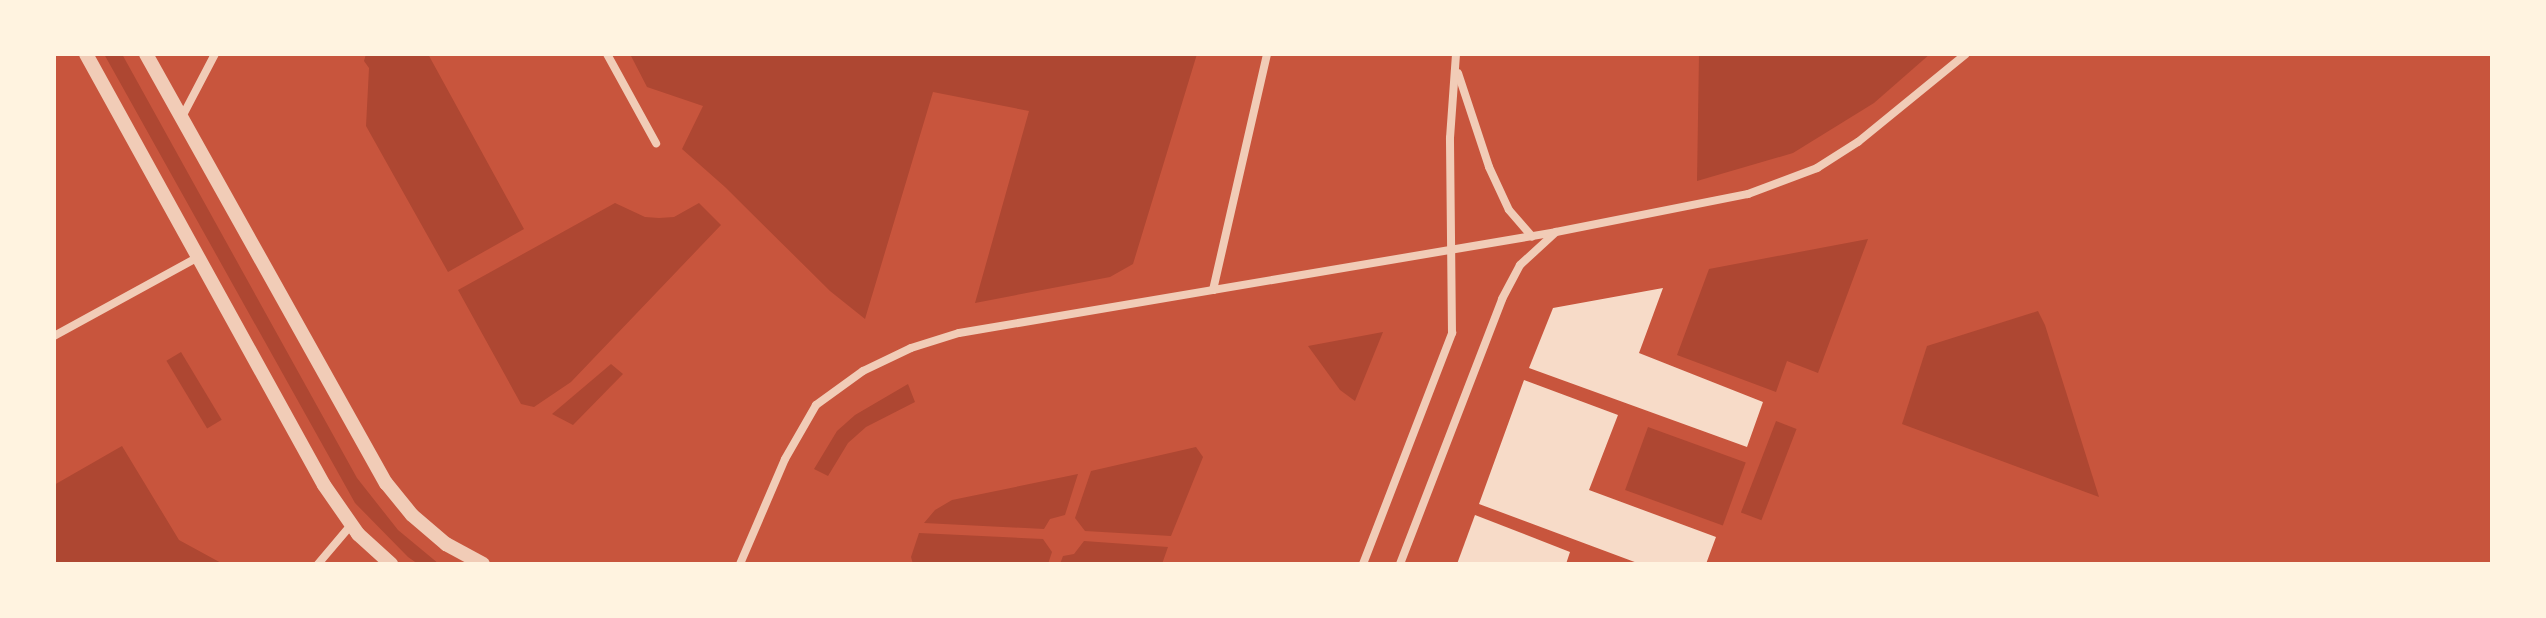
<!DOCTYPE html>
<style>
body{margin:0}
#map{position:relative;width:2546px;height:618px;overflow:hidden;background:#c8553d;font-family:Roboto,sans-serif}
div>[style]{position:absolute}
.green>*{inset:0;background:#ae4732;transform-origin:0 0}
.building>*{inset:0;background:#f7dbc8}
.minor>*{height:8px;margin:-4px;padding:0 4px;transform-origin:4px;border-radius:4px;background:#f1ccb7}
.tertiary>*{height:14px;margin:-7px;padding:0 7px;transform-origin:7px;border-radius:7px;background:#f1ccb7}
span{translate:-50% -50%;white-space:nowrap;text-align:center;line-height:1.15;-webkit-text-stroke:7px #fff3e0;paint-order:stroke}
.frame{position:absolute;inset:0;border:56px solid #fff3e0;pointer-events:none}
</style>
<div id="map">
<div class="green">
<i style="clip-path:polygon(104px 54px,122px 54px,357px 478px,398px 530px,439px 564px,418px 564px,408px 557px,355px 503px)"></i>
<i style="clip-path:polygon(366px 54px,428px 54px,524px 229px,448px 272px,366px 126px,369px 68px,364px 61px)"></i>
<i style="clip-path:polygon(630px 54px,1197px 54px,1133px 264px,1110px 277px,975px 303px,1029px 111px,933px 92px,865px 319px,830px 291px,725px 187px,682px 149px,703px 106px,647px 87px)"></i>
<i style="clip-path:polygon(1699px 54px,1930px 54px,1874px 103px,1793px 153px,1697px 181px)"></i>
<i style="clip-path:polygon(615px 203px,645px 217px,659px 218px,674px 217px,699px 203px,721px 225px,571px 382px,534px 407px,521px 404px,458px 290px)"></i>
<i style="clip-path:polygon(1868px 239px,1818px 373px,1787px 361px,1776px 392px,1677px 355px,1709px 269px)"></i>
<i style="clip-path:polygon(2038px 311px,2045px 325px,2099px 497px,1902px 424px,1927px 346px)"></i>
<i style="clip-path:polygon(1383px 332px,1355px 401px,1340px 390px,1308px 346px)"></i>
<i style="left:181px;top:352px;width:79px;height:17px;rotate:59deg"></i>
<i style="clip-path:polygon(611px 364px,623px 374px,573px 425px,552px 414px)"></i>
<i style="clip-path:polygon(908px 384px,915px 402px,866px 427px,848px 443px,828px 476px,814px 469px,837px 431px,855px 415px)"></i>
<i style="left:1776px;top:421px;width:22px;height:98px;rotate:21deg"></i>
<i style="left:1648px;top:427px;width:104px;height:67px;rotate:20deg"></i>
<i style="clip-path:polygon(122px 446px,179px 540px,223px 564px,54px 564px,54px 485px)"></i>
<i style="clip-path:polygon(1196px 447px,1203px 457px,1171px 536px,1085px 531px,1075px 518px,1091px 471px)"></i>
<i style="clip-path:polygon(1078px 474px,1065px 515px,1050px 519px,1044px 529px,924px 523px,935px 510px,952px 500px)"></i>
<i style="clip-path:polygon(919px 533px,1043px 539px,1052px 552px,1048px 564px,913px 564px,911px 557px)"></i>
<i style="clip-path:polygon(1084px 541px,1168px 547px,1162px 564px,1060px 564px,1063px 556px,1074px 554px)"></i>
</div>
<div class="building">
<i style="clip-path:polygon(1663px 288px,1639px 353px,1763px 402px,1747px 447px,1529px 368px,1553px 308px)"></i>
<i style="clip-path:polygon(1524px 380px,1618px 415px,1589px 490px,1716px 537px,1706px 564px,1640px 564px,1479px 504px)"></i>
<i style="clip-path:polygon(1475px 515px,1570px 552px,1566px 564px,1457px 564px)"></i>
</div>
<div class="minor">
<i style="left:607px;top:54px;width:102px;rotate:61.2deg"></i>
<i style="left:1458px;top:73px;width:99px;rotate:71.7deg"></i>
<i style="left:1489px;top:167px;width:47px;rotate:65.1deg"></i>
<i style="left:1509px;top:210px;width:35px;rotate:49deg"></i>
<i style="left:182px;top:117px;width:71px;rotate:-62.4deg"></i>
<i style="left:1213px;top:290px;width:242px;rotate:-77.1deg"></i>
<i style="left:54px;top:336px;width:164px;rotate:-28.7deg"></i>
<i style="left:318px;top:564px;width:51px;rotate:-49.8deg"></i>
<i style="left:740px;top:564px;width:114px;rotate:-66.8deg"></i>
<i style="left:785px;top:459px;width:62px;rotate:-60.1deg"></i>
<i style="left:816px;top:405px;width:58px;rotate:-35.9deg"></i>
<i style="left:863px;top:371px;width:53px;rotate:-25.6deg"></i>
<i style="left:911px;top:348px;width:50px;rotate:-17.4deg"></i>
<i style="left:959px;top:333px;width:605px;rotate:-9.6deg"></i>
<i style="left:1556px;top:232px;width:196px;rotate:-11.2deg"></i>
<i style="left:1748px;top:194px;width:74px;rotate:-20.6deg"></i>
<i style="left:1817px;top:168px;width:49px;rotate:-32.4deg"></i>
<i style="left:1858px;top:142px;width:139px;rotate:-39.2deg"></i>
<i style="left:1363px;top:564px;width:248px;rotate:-68.9deg"></i>
<i style="left:1452px;top:333px;width:195px;rotate:-90.6deg"></i>
<i style="left:1450px;top:138px;width:84px;rotate:-85.9deg"></i>
<i style="left:1400px;top:564px;width:284px;rotate:-68.9deg"></i>
<i style="left:1502px;top:299px;width:38px;rotate:-62deg"></i>
<i style="left:1520px;top:265px;width:49px;rotate:-42.5deg"></i>
</div>
<div class="tertiary">
<i style="left:86px;top:54px;width:492px;rotate:61.1deg"></i>
<i style="left:324px;top:485px;width:60px;rotate:55.2deg"></i>
<i style="left:358px;top:534px;width:45px;rotate:42.3deg"></i>
<i style="left:146px;top:54px;width:492px;rotate:60.8deg"></i>
<i style="left:386px;top:483px;width:41px;rotate:50.9deg"></i>
<i style="left:412px;top:515px;width:45px;rotate:40.5deg"></i>
<i style="left:446px;top:544px;width:42px;rotate:28.4deg"></i>
</div>
<div class="frame"></div>
</div>
